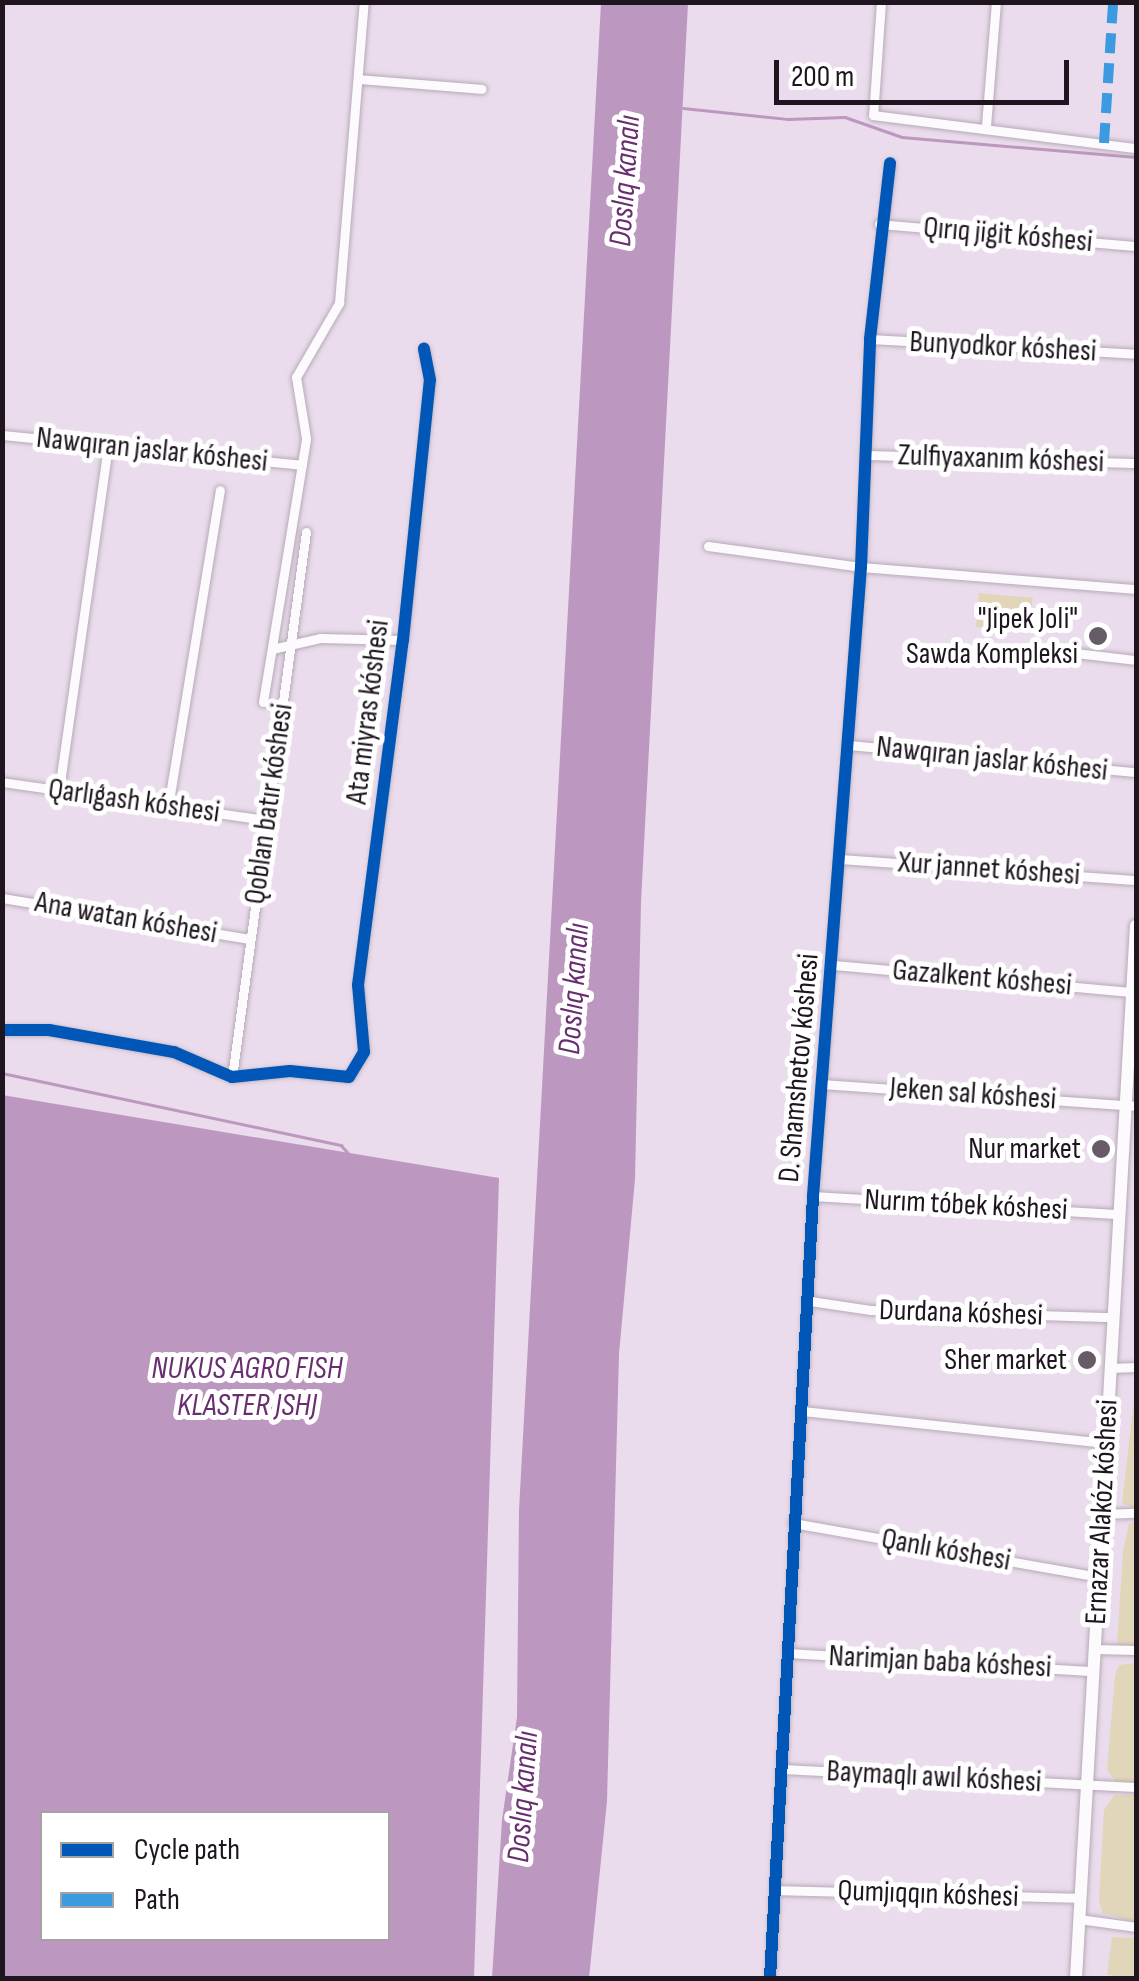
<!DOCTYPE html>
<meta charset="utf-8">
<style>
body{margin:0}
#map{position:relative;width:1139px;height:1981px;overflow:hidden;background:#eadcec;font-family:"Sofia Sans Condensed",sans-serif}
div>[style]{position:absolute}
.green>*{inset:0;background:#e2d6ba;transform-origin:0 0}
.water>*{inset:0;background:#bc97bf}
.stream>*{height:2.5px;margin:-1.25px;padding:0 1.25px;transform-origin:1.25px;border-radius:1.25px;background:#bc97bf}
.roads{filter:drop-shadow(0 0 2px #b6aab7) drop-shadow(0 0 2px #b6aab7)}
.street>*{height:9px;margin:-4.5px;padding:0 4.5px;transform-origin:4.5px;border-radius:4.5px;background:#fcfafc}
.secondary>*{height:12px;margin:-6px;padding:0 6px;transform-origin:6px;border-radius:6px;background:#fcfafc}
.quiet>*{height:10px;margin-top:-5px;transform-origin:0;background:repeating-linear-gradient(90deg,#3c9ae0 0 20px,transparent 0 30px)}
.cycleway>*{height:12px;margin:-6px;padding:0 6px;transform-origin:6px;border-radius:6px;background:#0057b8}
.dots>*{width:28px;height:28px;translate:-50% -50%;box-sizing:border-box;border:5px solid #fff;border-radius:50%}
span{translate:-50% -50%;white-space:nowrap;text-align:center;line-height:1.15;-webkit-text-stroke:10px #fff;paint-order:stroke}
.street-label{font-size:30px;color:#1f151f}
.poi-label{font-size:30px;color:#1f151f}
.right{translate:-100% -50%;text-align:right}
.water-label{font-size:32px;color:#692e6f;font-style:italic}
.frame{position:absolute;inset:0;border:5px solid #1f151f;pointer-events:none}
.legend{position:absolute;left:40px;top:1811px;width:350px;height:130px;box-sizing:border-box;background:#fff;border:2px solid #a5a1a5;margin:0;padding:12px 18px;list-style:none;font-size:30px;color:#1f151f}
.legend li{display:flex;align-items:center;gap:20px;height:50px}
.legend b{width:50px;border:2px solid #a5a1a5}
.scale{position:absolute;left:774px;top:60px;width:295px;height:45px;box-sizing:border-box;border:5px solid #1f151f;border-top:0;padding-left:12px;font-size:30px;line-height:35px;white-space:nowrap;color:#1f151f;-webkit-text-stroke:8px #fff;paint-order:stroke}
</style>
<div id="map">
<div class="green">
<i style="left:979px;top:593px;width:54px;height:34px;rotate:5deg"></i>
<i style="clip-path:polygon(1136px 1383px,1136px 1509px,1122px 1503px)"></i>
<i style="clip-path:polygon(1136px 1522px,1136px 1647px,1127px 1647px,1117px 1645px,1123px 1551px,1129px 1524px)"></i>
<i style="clip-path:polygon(1136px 1663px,1136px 1784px,1117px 1783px,1107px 1770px,1115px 1675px,1119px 1665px)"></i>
<i style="clip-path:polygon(1114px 1795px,1136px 1795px,1136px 1922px,1102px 1913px,1099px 1899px,1104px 1810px)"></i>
<i style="clip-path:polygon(1112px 1937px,1136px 1938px,1136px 1978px,1107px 1975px)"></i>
</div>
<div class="water">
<i style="clip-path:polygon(601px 3px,688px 3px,641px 902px,635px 1179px,619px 1354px,607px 1801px,589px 1978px,492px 1978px,502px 1820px,517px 1717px,519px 1510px)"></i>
<i style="clip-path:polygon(evenodd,2px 1095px,499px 1178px,474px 1978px,3px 1978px,2px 1095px,42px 1814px,388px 1814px,388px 1938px,42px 1938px,42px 1814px)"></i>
</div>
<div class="stream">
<i style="left:683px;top:108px;width:106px;rotate:6deg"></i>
<i style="left:788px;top:119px;width:57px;rotate:-2deg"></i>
<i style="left:845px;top:117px;width:60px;rotate:19.3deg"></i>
<i style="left:902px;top:137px;width:235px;rotate:4.9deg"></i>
<i style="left:2px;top:1073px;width:347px;rotate:12deg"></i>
<i style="left:341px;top:1145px;width:12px;rotate:48deg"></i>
</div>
<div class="roads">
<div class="street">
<i style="left:881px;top:2px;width:113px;rotate:94deg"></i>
<i style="left:873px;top:115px;width:265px;rotate:7.2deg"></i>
<i style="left:358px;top:79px;width:124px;rotate:4.6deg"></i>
<i style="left:986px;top:126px;width:124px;rotate:-85.4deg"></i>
<i style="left:879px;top:224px;width:258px;rotate:4.9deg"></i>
<i style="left:870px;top:339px;width:266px;rotate:3.2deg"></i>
<i style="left:2px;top:435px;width:301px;rotate:5.7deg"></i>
<i style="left:865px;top:455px;width:271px;rotate:1.7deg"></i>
<i style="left:708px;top:546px;width:154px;rotate:7.8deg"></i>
<i style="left:861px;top:567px;width:276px;rotate:4.6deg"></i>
<i style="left:272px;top:649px;width:49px;rotate:-12.9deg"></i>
<i style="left:320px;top:638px;width:83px;rotate:1.4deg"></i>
<i style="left:1058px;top:651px;width:79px;rotate:6.6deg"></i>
<i style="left:263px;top:702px;width:267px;rotate:-80.7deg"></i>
<i style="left:306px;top:438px;width:62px;rotate:-99.3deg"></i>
<i style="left:296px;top:377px;width:86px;rotate:-59.8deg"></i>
<i style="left:339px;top:303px;width:302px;rotate:-85.3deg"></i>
<i style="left:848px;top:745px;width:289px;rotate:5.4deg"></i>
<i style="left:2px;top:782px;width:267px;rotate:8.2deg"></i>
<i style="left:59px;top:790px;width:349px;rotate:-81.9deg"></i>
<i style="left:168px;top:807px;width:321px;rotate:-80.7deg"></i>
<i style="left:841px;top:859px;width:296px;rotate:4.1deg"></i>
<i style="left:2px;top:898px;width:251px;rotate:9.4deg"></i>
<i style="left:833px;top:965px;width:300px;rotate:5.2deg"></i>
<i style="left:2px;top:1030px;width:47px"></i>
<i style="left:49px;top:1030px;width:127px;rotate:10deg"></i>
<i style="left:174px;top:1052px;width:63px;rotate:23.3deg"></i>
<i style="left:232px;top:1077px;width:58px;rotate:-5.9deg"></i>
<i style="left:290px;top:1071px;width:59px;rotate:5.8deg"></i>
<i style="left:349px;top:1077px;width:29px;rotate:-59deg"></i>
<i style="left:364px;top:1052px;width:67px;rotate:-95.1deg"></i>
<i style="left:358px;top:985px;width:348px;rotate:-82.6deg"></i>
<i style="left:403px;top:640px;width:261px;rotate:-84.1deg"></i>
<i style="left:430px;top:380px;width:32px;rotate:-101deg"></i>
<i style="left:232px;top:1077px;width:550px;rotate:-82.27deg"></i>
<i style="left:822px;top:1084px;width:315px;rotate:4deg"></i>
<i style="left:813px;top:1196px;width:307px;rotate:3.4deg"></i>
<i style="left:810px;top:1301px;width:61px;rotate:8.5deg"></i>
<i style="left:870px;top:1310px;width:243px;rotate:1.7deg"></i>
<i style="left:1110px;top:1368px;width:26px;rotate:-2deg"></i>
<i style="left:802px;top:1411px;width:306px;rotate:6deg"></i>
<i style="left:1102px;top:1514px;width:34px;rotate:-2deg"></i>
<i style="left:793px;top:1523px;width:310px;rotate:10deg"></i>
<i style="left:1094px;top:1649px;width:42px;rotate:1.4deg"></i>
<i style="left:788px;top:1653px;width:306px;rotate:3.4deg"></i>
<i style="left:782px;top:1769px;width:354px;rotate:2.9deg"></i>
<i style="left:776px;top:1890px;width:304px;rotate:1.5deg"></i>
<i style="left:1079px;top:1919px;width:58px;rotate:8deg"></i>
<i style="left:770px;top:1978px;width:783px;rotate:-86.85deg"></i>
<i style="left:813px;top:1196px;width:631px;rotate:-85.64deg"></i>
<i style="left:861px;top:567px;width:228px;rotate:-87.7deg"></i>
<i style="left:870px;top:339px;width:177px;rotate:-83.5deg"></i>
</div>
<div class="secondary">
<i style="left:1076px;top:1978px;width:1054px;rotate:-86.74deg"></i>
</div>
</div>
<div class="quiet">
<i style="left:1104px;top:143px;width:141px;rotate:-86.3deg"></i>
</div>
<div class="cycleway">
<i style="left:2px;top:1030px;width:47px"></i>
<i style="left:49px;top:1030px;width:127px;rotate:10deg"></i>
<i style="left:174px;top:1052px;width:63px;rotate:23.3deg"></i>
<i style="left:232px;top:1077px;width:58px;rotate:-5.9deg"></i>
<i style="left:290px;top:1071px;width:59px;rotate:5.8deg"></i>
<i style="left:349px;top:1077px;width:29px;rotate:-59deg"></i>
<i style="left:364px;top:1052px;width:67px;rotate:-95.1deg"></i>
<i style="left:358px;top:985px;width:348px;rotate:-82.6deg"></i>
<i style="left:403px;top:640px;width:261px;rotate:-84.1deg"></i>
<i style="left:430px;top:380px;width:32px;rotate:-101deg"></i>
<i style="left:770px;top:1978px;width:783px;rotate:-86.85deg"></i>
<i style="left:813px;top:1196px;width:631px;rotate:-85.64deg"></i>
<i style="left:861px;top:567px;width:228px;rotate:-87.7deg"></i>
<i style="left:870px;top:339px;width:177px;rotate:-83.5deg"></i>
</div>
<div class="dots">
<i style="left:1098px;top:636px;background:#665b67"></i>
<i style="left:1101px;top:1149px;background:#665b67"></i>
<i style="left:1087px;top:1360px;background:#665b67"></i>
</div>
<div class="street-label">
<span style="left:1008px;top:235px;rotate:5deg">Qırıq jigit kóshesi</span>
<span style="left:1003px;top:347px;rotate:3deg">Bunyodkor kóshesi</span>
<span style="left:152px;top:450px;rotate:6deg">Nawqıran jaslar kóshesi</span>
<span style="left:1001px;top:459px;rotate:2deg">Zulfiyaxanım kóshesi</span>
<span style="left:368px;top:712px;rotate:-83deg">Ata miyras kóshesi</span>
<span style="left:992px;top:759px;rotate:6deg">Nawqıran jaslar kóshesi</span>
<span style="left:134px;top:801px;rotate:8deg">Qarlıǵash kóshesi</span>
<span style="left:269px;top:804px;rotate:-82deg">Qoblan batır kóshesi</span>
<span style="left:989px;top:869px;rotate:4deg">Xur jannet kóshesi</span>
<span style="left:126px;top:918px;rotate:10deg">Ana watan kóshesi</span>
<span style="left:982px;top:978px;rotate:5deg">Gazalkent kóshesi</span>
<span style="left:799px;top:1068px;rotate:-85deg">D. Shamshetov kóshesi</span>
<span style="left:973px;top:1094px;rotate:4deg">Jeken sal kóshesi</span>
<span style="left:966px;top:1205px;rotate:3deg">Nurım tóbek kóshesi</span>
<span style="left:961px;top:1313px;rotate:2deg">Durdana kóshesi</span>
<span style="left:1102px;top:1512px;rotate:-87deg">Ernazar Alakóz kóshesi</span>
<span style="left:946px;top:1550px;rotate:10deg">Qanlı kóshesi</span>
<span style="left:940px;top:1662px;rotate:3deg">Narimjan baba kóshesi</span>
<span style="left:934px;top:1777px;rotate:3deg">Baymaqlı awıl kóshesi</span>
<span style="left:928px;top:1894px;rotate:2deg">Qumjıqqın kóshesi</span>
</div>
<div class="poi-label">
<span class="right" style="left:1078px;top:636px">"Jipek Joli"<br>Sawda Kompleksi</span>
<span class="right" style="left:1081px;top:1149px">Nur market</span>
<span class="right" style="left:1067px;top:1360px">Sher market</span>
</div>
<div class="water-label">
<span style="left:626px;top:181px;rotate:-86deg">Doslıq kanalı</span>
<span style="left:575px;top:989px;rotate:-86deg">Doslıq kanalı</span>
<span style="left:247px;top:1388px">NUKUS AGRO FISH<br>KLASTER JSHJ</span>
<span style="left:524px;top:1797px;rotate:-86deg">Doslıq kanalı</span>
</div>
<div class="frame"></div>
<ul class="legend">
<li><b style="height:12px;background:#0057b8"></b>Cycle path</li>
<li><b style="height:12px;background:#3c9ae0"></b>Path</li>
</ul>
<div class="scale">200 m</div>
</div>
